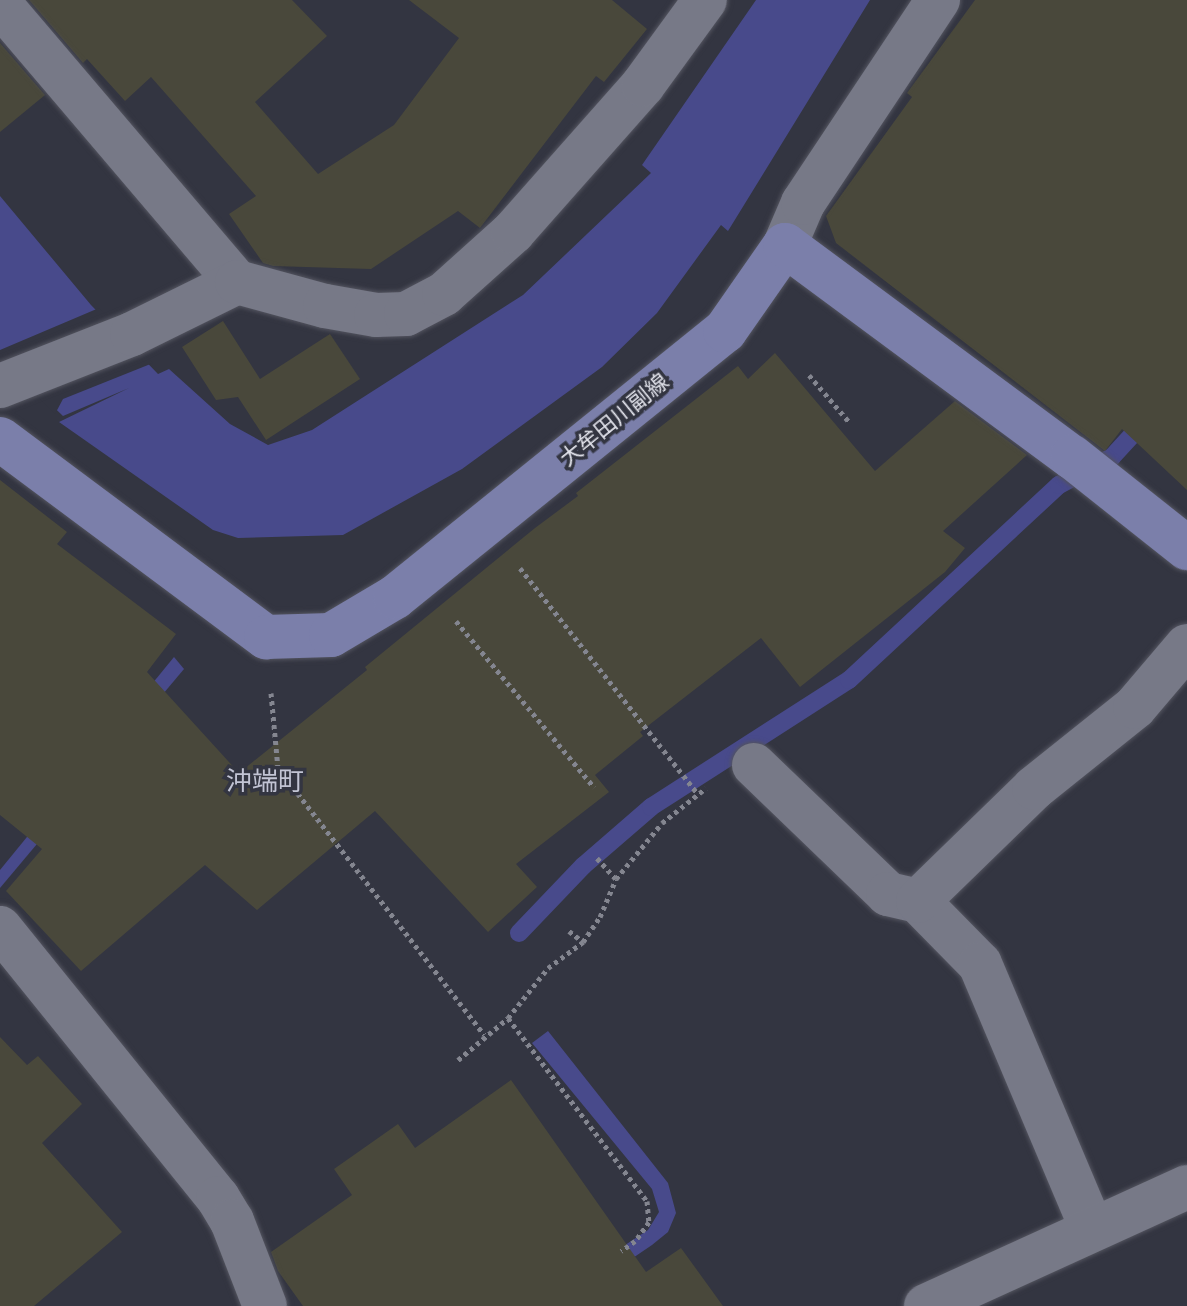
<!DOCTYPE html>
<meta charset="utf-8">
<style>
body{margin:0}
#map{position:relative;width:1187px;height:1306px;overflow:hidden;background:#333541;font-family:"DM Sans","Noto Sans JP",sans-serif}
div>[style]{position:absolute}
.water>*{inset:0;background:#484a8b}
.pier>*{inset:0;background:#333541}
.stream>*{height:18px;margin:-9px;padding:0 9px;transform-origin:9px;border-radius:9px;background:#484a8b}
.building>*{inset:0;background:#49483b}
.path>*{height:5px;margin-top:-2.5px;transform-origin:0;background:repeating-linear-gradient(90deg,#848690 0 4px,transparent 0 8px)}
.roads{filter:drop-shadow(0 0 2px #53545f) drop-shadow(0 0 2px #53545f)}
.street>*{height:44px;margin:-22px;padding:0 22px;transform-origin:22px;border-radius:22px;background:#777987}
.primary>*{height:44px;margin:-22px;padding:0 22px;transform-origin:22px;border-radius:22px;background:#7b7faa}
span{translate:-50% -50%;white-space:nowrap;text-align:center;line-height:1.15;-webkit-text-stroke:7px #333541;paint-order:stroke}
.street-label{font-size:22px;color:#e3e4ec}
.quarter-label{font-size:26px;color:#c2c4d4}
</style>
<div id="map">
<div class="water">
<i style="clip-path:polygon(756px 0,870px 0,728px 231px,721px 225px,657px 313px,602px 367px,462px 469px,343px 535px,238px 538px,213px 530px,59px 422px,129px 388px,63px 416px,0 355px,0 196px,91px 305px,158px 374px,169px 369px,230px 424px,268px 445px,312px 430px,523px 295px,651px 173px,642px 165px)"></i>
<i style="clip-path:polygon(174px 657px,184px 669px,0 888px,0 870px)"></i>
<i style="clip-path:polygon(548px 1031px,668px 1183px,676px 1213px,668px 1232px,652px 1245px,562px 1306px,532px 1306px,648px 1230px,659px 1212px,652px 1189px,532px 1043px)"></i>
</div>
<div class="pier">
<i style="clip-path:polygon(99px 308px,153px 363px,63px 399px,55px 414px,0 360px,0 350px)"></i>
</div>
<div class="stream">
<i style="left:519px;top:933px;width:93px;rotate:-46.3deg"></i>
<i style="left:583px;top:866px;width:90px;rotate:-40.9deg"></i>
<i style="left:651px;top:807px;width:235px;rotate:-32.7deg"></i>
<i style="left:849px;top:680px;width:287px;rotate:-42.9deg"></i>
<i style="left:1059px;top:485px;width:60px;rotate:-27.8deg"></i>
<i style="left:1112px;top:457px;width:49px;rotate:-47.5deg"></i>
</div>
<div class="building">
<i style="clip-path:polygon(29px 0,292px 0,327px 36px,255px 102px,318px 174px,394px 125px,459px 38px,409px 0,612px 0,647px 29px,604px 82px,596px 76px,480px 228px,458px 211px,371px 269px,273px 266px,263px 263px,229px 214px,256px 196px,151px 77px,125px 101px,87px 59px,83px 63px)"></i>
<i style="clip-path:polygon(975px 0,1187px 0,1187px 490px,1122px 429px,1105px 451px,836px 243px,826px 216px,912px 97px,907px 93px)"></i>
<i style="clip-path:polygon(0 43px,45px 95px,0 132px)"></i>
<i style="clip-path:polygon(223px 321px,260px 379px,330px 334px,360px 379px,266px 440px,238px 397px,216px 400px,182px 347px)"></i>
<i style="clip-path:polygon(775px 353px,875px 471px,955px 401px,1027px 455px,943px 531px,965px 548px,945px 572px,800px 687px,761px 638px,640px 732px,643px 736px,595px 775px,609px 792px,516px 864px,537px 887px,488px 932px,375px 811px,257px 910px,205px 865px,81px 971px,6px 891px,42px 849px,0 815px,0 480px,67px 532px,57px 544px,176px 634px,147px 672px,239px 773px,367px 670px,365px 667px,535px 528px,578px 496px,576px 493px,738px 366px,748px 379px)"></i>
<i style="clip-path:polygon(0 1037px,27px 1065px,38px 1056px,82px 1104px,42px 1143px,122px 1232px,34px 1306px,0 1306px)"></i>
<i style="clip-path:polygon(511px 1080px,646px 1272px,681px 1248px,723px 1306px,303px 1306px,278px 1271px,271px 1252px,352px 1195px,334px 1169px,398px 1124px,415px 1148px)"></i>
</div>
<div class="path">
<i style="left:809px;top:375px;width:63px;rotate:49.5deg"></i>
<i style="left:520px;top:568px;width:286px;rotate:51.8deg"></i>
<i style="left:456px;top:621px;width:216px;rotate:50.3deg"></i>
<i style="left:271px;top:693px;width:75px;rotate:84.7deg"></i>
<i style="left:278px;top:768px;width:337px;rotate:52.3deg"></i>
<i style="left:597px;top:858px;width:28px;rotate:48deg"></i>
<i style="left:569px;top:931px;width:18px;rotate:38deg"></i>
<i style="left:508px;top:1018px;width:230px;rotate:52.8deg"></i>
<i style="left:647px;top:1201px;width:21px;rotate:85deg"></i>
<i style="left:649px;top:1222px;width:24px;rotate:126deg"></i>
<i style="left:635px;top:1241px;width:17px;rotate:144deg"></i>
<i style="left:458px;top:1060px;width:65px;rotate:-40deg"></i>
<i style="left:508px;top:1018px;width:64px;rotate:-51.3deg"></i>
<i style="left:548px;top:968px;width:44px;rotate:-36.6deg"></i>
<i style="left:583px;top:942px;width:30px;rotate:-56deg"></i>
<i style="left:600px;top:917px;width:41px;rotate:-67.2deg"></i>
<i style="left:616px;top:879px;width:72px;rotate:-50.6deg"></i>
<i style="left:662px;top:823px;width:56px;rotate:-38.5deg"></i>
</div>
<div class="roads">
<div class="street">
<i style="left:0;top:4px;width:365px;rotate:49.6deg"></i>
<i style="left:785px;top:245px;width:46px;rotate:-66.8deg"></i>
<i style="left:803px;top:203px;width:244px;rotate:-56.4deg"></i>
<i style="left:0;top:386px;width:142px;rotate:-21.5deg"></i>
<i style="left:132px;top:334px;width:117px;rotate:-26.3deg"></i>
<i style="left:237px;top:282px;width:91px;rotate:15.3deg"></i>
<i style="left:325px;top:306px;width:52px;rotate:10deg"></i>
<i style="left:376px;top:315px;width:30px;rotate:-2deg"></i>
<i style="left:406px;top:314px;width:43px;rotate:-27.8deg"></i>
<i style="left:444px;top:294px;width:93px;rotate:-41.9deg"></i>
<i style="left:513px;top:232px;width:196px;rotate:-48.5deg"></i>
<i style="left:643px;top:85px;width:105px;rotate:-53.9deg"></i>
<i style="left:754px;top:765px;width:186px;rotate:43.9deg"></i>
<i style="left:888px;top:894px;width:31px;rotate:13deg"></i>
<i style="left:918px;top:901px;width:88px;rotate:45.5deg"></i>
<i style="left:980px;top:964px;width:288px;rotate:67.1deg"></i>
<i style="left:918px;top:901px;width:162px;rotate:-44.2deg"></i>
<i style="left:1034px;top:788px;width:129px;rotate:-38.7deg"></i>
<i style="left:1135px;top:707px;width:80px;rotate:-49.6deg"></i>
<i style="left:0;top:928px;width:347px;rotate:51.1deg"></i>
<i style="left:218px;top:1198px;width:27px;rotate:59deg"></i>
<i style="left:232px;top:1221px;width:91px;rotate:68.8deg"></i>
<i style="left:926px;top:1306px;width:287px;rotate:-24.5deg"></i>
</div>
<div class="primary">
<i style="left:0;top:439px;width:332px;rotate:36.7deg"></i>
<i style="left:266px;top:637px;width:65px;rotate:-1.8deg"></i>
<i style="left:331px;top:635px;width:74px;rotate:-30.7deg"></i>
<i style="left:395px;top:597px;width:424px;rotate:-38.9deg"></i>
<i style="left:725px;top:331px;width:105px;rotate:-55.1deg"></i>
<i style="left:785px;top:245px;width:357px;rotate:36.5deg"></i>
<i style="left:1072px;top:457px;width:147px;rotate:38.4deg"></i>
</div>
</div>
<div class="street-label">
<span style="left:614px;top:420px;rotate:-39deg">大牟田川副線</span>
</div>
<div class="quarter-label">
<span style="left:265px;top:782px">沖端町</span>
</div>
</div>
